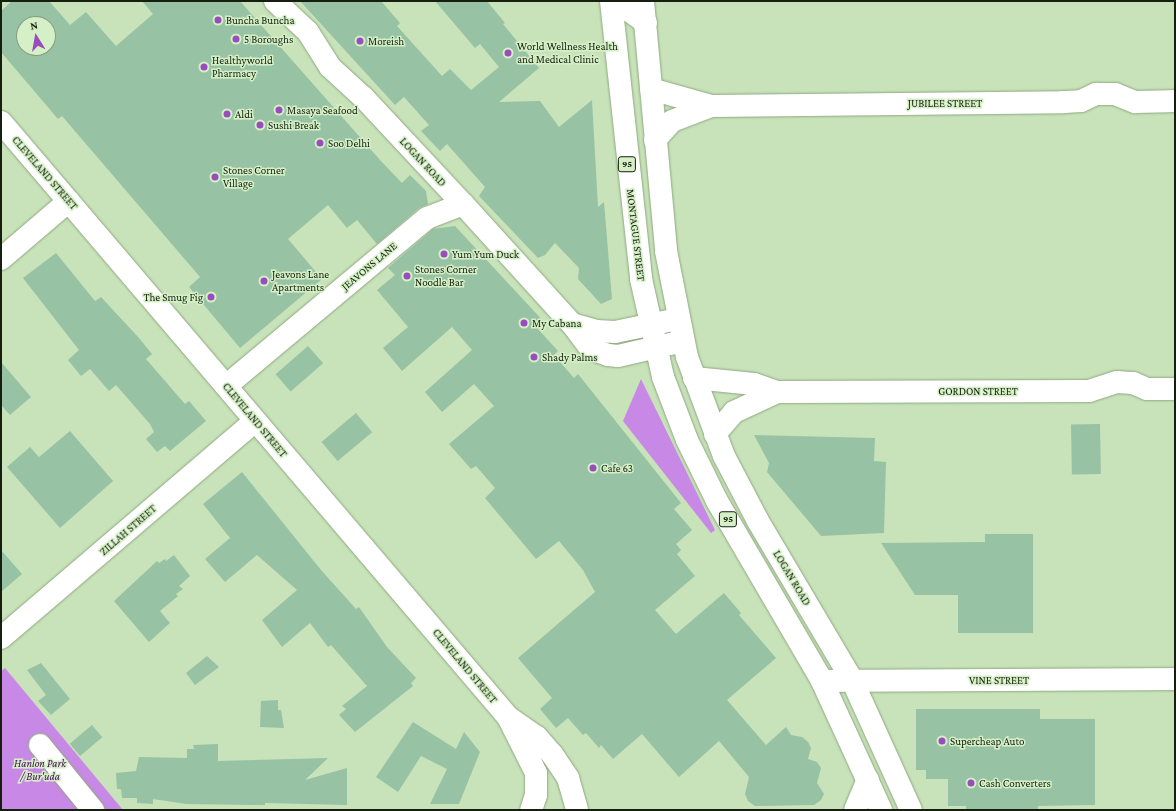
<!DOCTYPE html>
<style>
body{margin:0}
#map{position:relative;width:1176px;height:811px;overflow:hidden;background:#c8e3b9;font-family:"Crimson Pro",serif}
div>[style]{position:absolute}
.green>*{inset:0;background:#c889e6}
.building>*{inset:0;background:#97c2a4;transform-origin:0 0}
.roads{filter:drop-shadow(0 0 1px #8fa880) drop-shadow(0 0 1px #8fa880)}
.minor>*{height:22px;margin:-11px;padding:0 11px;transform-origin:11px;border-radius:11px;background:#fff}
.primary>*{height:22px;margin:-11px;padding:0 11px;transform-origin:11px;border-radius:11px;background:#fff}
.dots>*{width:11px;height:11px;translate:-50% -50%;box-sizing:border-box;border:2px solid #d5f0c6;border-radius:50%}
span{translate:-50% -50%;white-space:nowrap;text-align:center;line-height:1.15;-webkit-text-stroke:3px #d5f0c6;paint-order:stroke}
.shield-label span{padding:1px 3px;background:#d5f0c6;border:1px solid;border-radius:3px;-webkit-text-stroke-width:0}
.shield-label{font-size:10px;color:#151e0f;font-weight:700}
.poi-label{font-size:11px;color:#151e0f}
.left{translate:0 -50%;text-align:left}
.right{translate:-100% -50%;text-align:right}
.street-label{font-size:11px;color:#151e0f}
.park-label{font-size:11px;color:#480061;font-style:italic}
.frame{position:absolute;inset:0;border:2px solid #151e0f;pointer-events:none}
.north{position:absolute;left:16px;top:16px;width:40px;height:40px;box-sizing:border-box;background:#d5f0c6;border:1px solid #889c7d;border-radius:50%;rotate:349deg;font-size:11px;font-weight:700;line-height:16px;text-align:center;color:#151e0f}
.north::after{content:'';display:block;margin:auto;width:14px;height:18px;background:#9a4cbd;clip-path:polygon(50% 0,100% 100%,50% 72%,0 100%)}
</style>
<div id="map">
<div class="green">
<i style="clip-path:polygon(641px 379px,715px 530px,711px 533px,623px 421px)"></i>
<i style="clip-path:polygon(5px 668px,123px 810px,1px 810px,1px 671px)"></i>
</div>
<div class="building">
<i style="clip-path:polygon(evenodd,12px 1px,49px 1px,70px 25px,86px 12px,116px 46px,153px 14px,142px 1px,240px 1px,380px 160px,402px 183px,410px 175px,426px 191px,428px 204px,419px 208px,377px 244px,357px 220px,347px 228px,328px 205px,288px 239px,322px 279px,240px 348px,189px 287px,200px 277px,62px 116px,58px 119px,1px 52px,1px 11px,12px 1px,24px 24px,48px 24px,48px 48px,24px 48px,24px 24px)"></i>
<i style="clip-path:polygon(300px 1px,381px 1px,400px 23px,397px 26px,442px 76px,450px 69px,471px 90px,499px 67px,480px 44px,475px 48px,435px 1px,487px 1px,505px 23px,503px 24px,539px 68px,499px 102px,540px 101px,559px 127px,592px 100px,598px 207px,604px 202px,612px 299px,601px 304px,578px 279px,579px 268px,555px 243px,545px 255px,538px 258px,479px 196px,485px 187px,447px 144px,440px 151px,421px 131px,429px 125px,404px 97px,395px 105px)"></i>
<i style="clip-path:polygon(455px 226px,545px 323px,538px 329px,558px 351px,554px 355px,574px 378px,578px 374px,681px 503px,674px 509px,692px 530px,676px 544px,681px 550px,677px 554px,695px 576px,655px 610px,676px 634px,724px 593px,741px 613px,739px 615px,776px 658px,727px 700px,766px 745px,786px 727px,791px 735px,802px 737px,808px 742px,811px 748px,808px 759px,817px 762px,821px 768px,817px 783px,824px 794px,821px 800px,814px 805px,755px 806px,748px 801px,745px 794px,749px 777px,719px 741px,679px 777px,642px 734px,613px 759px,601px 745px,599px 748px,586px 733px,583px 735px,568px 718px,556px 728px,540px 709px,552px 698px,518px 658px,595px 592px,583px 570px,559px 541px,536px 559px,485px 498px,495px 488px,476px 466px,471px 469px,449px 444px,494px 406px,474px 384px,442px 412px,425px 392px,472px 350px,452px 327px,402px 371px,383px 348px,408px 327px,377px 290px,395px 275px,388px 268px,433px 229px)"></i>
<i style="clip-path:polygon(56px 253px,95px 301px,101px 297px,139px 338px,152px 354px,146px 359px,185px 404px,189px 401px,206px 421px,170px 451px,165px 446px,157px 452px,146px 439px,154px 432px,150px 424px,116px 385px,109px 391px,90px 369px,81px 376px,68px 360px,79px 350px,23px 278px)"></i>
<i style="left:308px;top:346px;width:23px;height:43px;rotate:49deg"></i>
<i style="clip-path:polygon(1px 362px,31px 397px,10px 415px,1px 405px)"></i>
<i style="left:356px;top:413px;width:25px;height:45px;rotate:50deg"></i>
<i style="left:1100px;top:424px;width:50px;height:29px;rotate:89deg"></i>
<i style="clip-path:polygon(70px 431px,113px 481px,60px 528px,7px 467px,30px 447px,39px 457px)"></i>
<i style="clip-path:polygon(754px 435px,875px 438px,874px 461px,886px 462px,884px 533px,821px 536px,767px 472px,769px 463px)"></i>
<i style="clip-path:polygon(242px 472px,321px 570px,356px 609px,359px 607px,387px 647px,416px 678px,411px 683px,413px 686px,355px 732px,339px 715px,346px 709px,342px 706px,367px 686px,331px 645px,328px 647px,310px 623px,282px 647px,262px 620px,297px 590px,257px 555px,225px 582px,205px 559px,230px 538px,203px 504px)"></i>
<i style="clip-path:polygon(985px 534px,1033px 534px,1033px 633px,958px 633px,958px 595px,915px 595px,881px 543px,985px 542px)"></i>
<i style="clip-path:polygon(1px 550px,22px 574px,1px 592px)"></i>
<i style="clip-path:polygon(174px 555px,190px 576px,179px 586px,183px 589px,176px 594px,178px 596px,160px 611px,170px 623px,149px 642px,114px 601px,157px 561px,159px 563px,165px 559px,166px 561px)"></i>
<i style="clip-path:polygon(207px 656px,219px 667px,195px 685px,186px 673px)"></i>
<i style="clip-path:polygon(41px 663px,70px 699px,51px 715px,38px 701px,46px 695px,27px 670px)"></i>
<i style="clip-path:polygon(278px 700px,278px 710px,281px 710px,284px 728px,260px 727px,261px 701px)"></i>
<i style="clip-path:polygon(916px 709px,1040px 709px,1040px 719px,1095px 719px,1095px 805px,1038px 806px,1038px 810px,966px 810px,966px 806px,948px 806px,948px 779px,926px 779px,926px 770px,916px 770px)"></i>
<i style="clip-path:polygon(413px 722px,456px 749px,464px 732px,480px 752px,459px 804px,430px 804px,447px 769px,421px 756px,398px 792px,376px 777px)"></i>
<i style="left:92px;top:725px;width:16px;height:29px;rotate:50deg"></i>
<i style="clip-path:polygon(218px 744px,218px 761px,328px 758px,305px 780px,347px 768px,347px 805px,265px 803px,265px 805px,186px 804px,153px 799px,153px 804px,137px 803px,137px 798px,122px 798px,121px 789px,117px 789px,116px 773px,136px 771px,139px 757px,187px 758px,187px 749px,194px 749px,193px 745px)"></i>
</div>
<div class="roads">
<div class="minor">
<i style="left:275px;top:1px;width:45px;rotate:43.2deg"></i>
<i style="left:308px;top:32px;width:41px;rotate:57.8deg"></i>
<i style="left:330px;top:67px;width:46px;rotate:42.4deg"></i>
<i style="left:364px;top:98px;width:145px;rotate:47deg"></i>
<i style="left:463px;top:204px;width:162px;rotate:47.8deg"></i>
<i style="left:572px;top:324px;width:31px;rotate:53deg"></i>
<i style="left:591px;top:349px;width:18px;rotate:19deg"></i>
<i style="left:608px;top:355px;width:10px;rotate:6deg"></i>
<i style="left:618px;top:356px;width:67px;rotate:-13deg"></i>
<i style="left:616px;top:1px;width:37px;rotate:36deg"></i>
<i style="left:651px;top:89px;width:62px;rotate:15.8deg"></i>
<i style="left:711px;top:106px;width:353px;rotate:-0.6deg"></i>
<i style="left:1064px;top:102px;width:17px;rotate:-3deg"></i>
<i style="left:1081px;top:101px;width:17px;rotate:-25deg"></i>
<i style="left:1096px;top:94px;width:19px"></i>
<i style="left:1115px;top:94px;width:22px;rotate:22deg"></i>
<i style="left:1135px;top:102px;width:40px;rotate:-1.4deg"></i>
<i style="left:1px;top:122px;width:782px;rotate:49.57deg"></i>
<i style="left:508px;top:717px;width:35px;rotate:35deg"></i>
<i style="left:537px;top:737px;width:23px;rotate:49deg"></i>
<i style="left:552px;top:754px;width:29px;rotate:56deg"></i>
<i style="left:568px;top:778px;width:33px;rotate:74deg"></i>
<i style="left:655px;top:140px;width:25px;rotate:-48deg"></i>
<i style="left:672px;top:121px;width:42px;rotate:-21deg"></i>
<i style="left:1px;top:259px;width:89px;rotate:-40.5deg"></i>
<i style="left:572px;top:324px;width:25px;rotate:16deg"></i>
<i style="left:596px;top:331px;width:19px;rotate:3deg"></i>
<i style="left:615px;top:332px;width:64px;rotate:-11.7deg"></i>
<i style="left:694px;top:378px;width:60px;rotate:5.7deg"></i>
<i style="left:754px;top:384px;width:24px;rotate:19deg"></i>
<i style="left:777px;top:392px;width:312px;rotate:-0.2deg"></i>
<i style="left:1089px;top:391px;width:29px;rotate:-18deg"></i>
<i style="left:1117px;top:382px;width:16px;rotate:4deg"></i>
<i style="left:1133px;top:383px;width:15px;rotate:23deg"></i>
<i style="left:1147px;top:389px;width:28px"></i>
<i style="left:226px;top:386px;width:262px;rotate:-39.9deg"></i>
<i style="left:427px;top:218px;width:39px;rotate:-21deg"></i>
<i style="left:715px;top:434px;width:29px;rotate:-49deg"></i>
<i style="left:734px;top:412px;width:47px;rotate:-24.9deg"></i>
<i style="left:1px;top:638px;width:334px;rotate:-40.5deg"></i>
<i style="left:822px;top:681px;width:353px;rotate:-0.3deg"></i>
<i style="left:509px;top:719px;width:60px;rotate:63.4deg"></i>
<i style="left:536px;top:773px;width:22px;rotate:90deg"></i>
<i style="left:536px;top:795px;width:16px;rotate:108deg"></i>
<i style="left:40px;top:745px;width:84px;rotate:50.8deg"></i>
</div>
<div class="primary">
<i style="left:611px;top:1px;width:280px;rotate:83.8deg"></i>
<i style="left:641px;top:279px;width:100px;rotate:77.3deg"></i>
<i style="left:663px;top:377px;width:67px;rotate:69.1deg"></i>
<i style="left:687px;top:440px;width:68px;rotate:63.8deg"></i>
<i style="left:717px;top:501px;width:208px;rotate:59.7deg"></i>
<i style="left:822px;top:681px;width:142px;rotate:65.4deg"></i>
<i style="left:643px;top:1px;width:251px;rotate:84.7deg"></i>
<i style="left:666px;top:251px;width:108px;rotate:78.8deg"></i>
<i style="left:687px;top:357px;width:106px;rotate:69.5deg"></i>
<i style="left:724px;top:456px;width:73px;rotate:62.4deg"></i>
<i style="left:758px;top:521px;width:185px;rotate:59.4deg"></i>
<i style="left:852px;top:680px;width:143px;rotate:65.6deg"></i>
<i style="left:855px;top:810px;width:33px;rotate:-67deg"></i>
</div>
</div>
<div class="dots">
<i style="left:218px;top:20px;background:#9a4cbd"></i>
<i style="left:236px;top:39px;background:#9a4cbd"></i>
<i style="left:360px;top:41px;background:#9a4cbd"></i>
<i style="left:508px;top:53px;background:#9a4cbd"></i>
<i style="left:204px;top:67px;background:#9a4cbd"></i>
<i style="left:279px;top:110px;background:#9a4cbd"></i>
<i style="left:227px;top:114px;background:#9a4cbd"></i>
<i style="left:260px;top:125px;background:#9a4cbd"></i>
<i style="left:320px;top:143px;background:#9a4cbd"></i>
<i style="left:215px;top:177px;background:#9a4cbd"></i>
<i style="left:444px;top:254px;background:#9a4cbd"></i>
<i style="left:407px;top:276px;background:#9a4cbd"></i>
<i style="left:264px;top:281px;background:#9a4cbd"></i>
<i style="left:211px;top:297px;background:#9a4cbd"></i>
<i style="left:524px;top:323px;background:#9a4cbd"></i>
<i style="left:534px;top:357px;background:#9a4cbd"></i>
<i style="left:593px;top:468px;background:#9a4cbd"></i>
<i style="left:942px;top:741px;background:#9a4cbd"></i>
<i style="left:971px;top:783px;background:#9a4cbd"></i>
</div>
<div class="shield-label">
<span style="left:627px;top:164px">95</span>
<span style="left:728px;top:519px">95</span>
</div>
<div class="poi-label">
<span class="left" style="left:226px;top:20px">Buncha Buncha</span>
<span class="left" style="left:244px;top:39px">5 Boroughs</span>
<span class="left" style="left:368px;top:41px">Moreish</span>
<span class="left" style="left:517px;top:53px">World Wellness Health<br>and Medical Clinic</span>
<span class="left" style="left:212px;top:67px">Healthyworld<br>Pharmacy</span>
<span class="left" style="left:287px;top:110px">Masaya Seafood</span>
<span class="left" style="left:235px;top:114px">Aldi</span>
<span class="left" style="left:268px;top:125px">Sushi Break</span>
<span class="left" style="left:328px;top:143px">Soo Delhi</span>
<span class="left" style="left:223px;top:177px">Stones Corner<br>Village</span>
<span class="left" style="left:452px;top:254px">Yum Yum Duck</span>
<span class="left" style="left:415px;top:276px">Stones Corner<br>Noodle Bar</span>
<span class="left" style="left:272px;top:281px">Jeavons Lane<br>Apartments</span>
<span class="right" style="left:203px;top:297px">The Smug Fig</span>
<span class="left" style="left:532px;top:323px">My Cabana</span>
<span class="left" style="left:542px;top:357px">Shady Palms</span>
<span class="left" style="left:601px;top:468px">Cafe 63</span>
<span class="left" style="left:950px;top:741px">Supercheap Auto</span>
<span class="left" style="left:979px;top:783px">Cash Converters</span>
</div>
<div class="street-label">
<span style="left:945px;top:103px">JUBILEE STREET</span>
<span style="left:423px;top:162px;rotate:47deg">LOGAN ROAD</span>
<span style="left:45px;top:173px;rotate:49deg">CLEVELAND STREET</span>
<span style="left:636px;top:235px;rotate:83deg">MONTAGUE STREET</span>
<span style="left:369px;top:266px;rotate:-40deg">JEAVONS LANE</span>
<span style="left:978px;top:391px">GORDON STREET</span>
<span style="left:255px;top:420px;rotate:50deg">CLEVELAND STREET</span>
<span style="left:128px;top:530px;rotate:-41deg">ZILLAH STREET</span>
<span style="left:792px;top:578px;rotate:59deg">LOGAN ROAD</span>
<span style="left:465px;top:666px;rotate:50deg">CLEVELAND STREET</span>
<span style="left:999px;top:680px">VINE STREET</span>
</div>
<div class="park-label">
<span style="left:40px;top:770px">Hanlon Park<br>/ Bur'uda</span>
</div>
<div class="frame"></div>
<div class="north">N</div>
</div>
